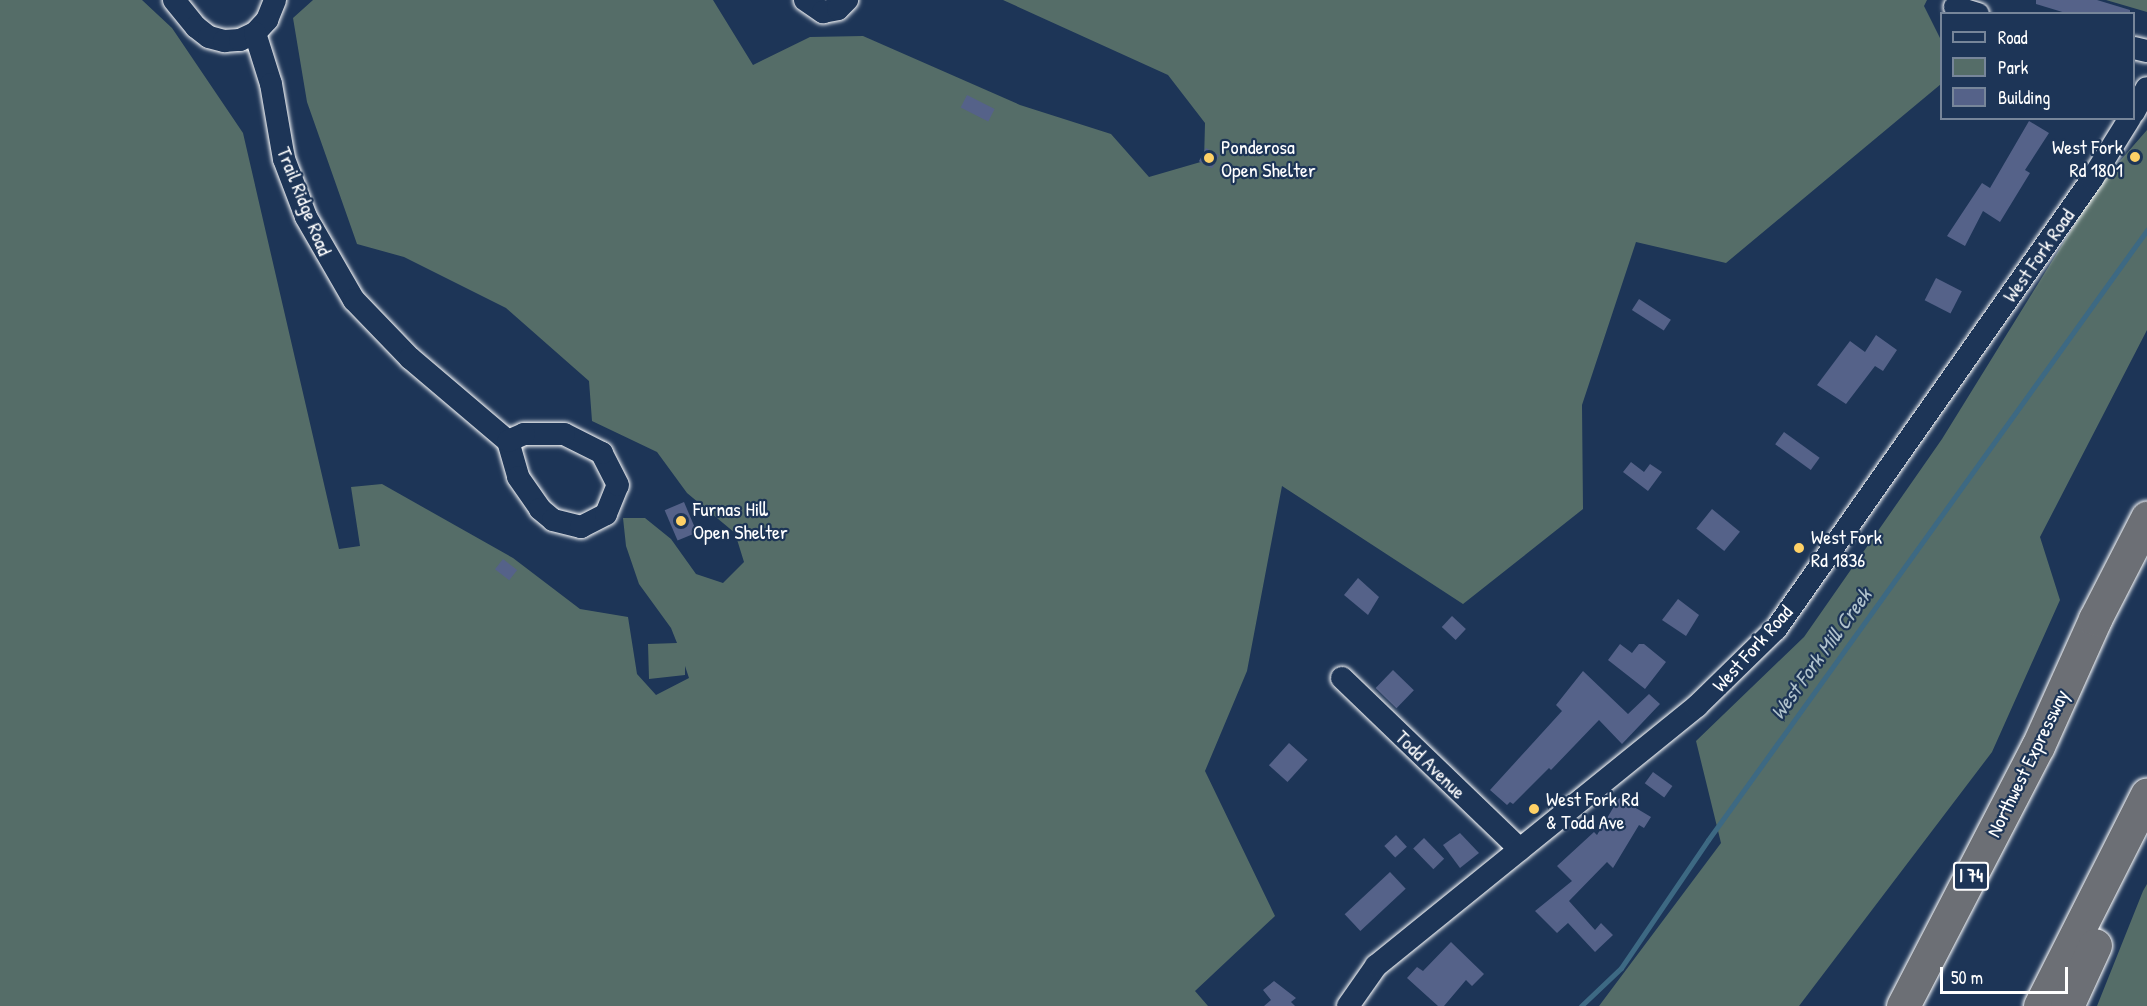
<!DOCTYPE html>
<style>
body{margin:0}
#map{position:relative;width:2147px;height:1006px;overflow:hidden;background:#1d3557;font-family:"Patrick Hand",sans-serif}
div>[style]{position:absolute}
.green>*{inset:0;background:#556d68}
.stream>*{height:5px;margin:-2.5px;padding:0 2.5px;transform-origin:2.5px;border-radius:2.5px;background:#3d6983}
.building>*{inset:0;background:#556289;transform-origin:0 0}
.roads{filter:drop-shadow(0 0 2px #fff) drop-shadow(0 0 2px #fff)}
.minor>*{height:22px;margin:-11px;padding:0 11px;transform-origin:11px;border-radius:11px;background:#1d3557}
.highway>*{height:33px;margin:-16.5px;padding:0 16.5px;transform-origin:16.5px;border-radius:16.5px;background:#6c6f75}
.dots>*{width:16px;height:16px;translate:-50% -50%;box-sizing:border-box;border:3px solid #1d3557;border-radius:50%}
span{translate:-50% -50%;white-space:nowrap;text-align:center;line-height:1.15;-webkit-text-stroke:4.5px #1d3557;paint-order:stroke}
.shield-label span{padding:2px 4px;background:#1d3557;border:2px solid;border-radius:4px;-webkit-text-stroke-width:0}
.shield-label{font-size:18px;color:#fff;font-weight:700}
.poi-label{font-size:20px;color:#fff}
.left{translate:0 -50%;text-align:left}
.right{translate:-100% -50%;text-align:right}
.street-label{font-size:20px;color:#fff}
.water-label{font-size:21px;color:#b1c3cd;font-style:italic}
.legend{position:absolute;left:1940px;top:12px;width:195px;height:108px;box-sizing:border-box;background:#1d3557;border:2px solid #77869a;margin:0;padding:8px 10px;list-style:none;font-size:18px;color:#fff}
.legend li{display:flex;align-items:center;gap:12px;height:30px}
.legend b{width:30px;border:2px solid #77869a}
.scale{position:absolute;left:1940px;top:967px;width:128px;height:27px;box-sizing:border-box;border:3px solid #fff;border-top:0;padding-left:8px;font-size:18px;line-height:21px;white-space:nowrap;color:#fff;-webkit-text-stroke:4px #1d3557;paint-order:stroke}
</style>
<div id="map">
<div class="green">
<i style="clip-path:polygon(0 0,142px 0,172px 28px,243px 133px,339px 549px,360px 546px,351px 487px,382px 484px,513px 558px,580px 609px,628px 617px,637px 674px,656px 695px,689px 678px,685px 666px,685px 675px,649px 679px,648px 644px,677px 643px,671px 628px,639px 584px,626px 546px,623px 518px,645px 518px,671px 539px,696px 574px,723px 583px,744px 562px,735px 533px,687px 493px,657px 452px,592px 421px,589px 381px,506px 308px,404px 257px,357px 244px,307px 102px,293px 18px,313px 0,713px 0,753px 65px,810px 37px,863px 36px,1020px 105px,1111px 134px,1149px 177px,1204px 161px,1205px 123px,1168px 75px,1003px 0,1927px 0,1924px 6px,1941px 40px,1941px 84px,1726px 263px,1636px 242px,1582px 405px,1583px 509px,1463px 604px,1282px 486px,1247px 671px,1205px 771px,1275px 916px,1195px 991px,1208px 1006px,0 1006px)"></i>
<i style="clip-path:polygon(2106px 0,2147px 0,2147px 12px)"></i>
<i style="clip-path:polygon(2147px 130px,2147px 330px,2040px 537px,2060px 600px,1992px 752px,1799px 1006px,1599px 1006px,1721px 843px,1696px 741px,1804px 637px,1942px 439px,2099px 185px)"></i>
<i style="clip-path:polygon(2147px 884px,2147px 1006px,2097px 1006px,2143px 891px)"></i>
</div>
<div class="stream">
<i style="left:1581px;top:1006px;width:55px;rotate:-43.5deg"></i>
<i style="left:1621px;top:968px;width:155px;rotate:-55.8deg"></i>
<i style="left:1708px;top:840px;width:752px;rotate:-54.26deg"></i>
</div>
<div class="building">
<i style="clip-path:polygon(2036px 0,2097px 0,2130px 10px,2130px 14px,2069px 14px,2036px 4px)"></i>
<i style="left:967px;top:95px;width:31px;height:14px;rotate:27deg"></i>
<i style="clip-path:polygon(2029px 121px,2049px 133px,2025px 170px,2030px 173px,2000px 222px,1983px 211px,1965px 246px,1947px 236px,1982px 183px,1990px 188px)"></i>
<i style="left:1206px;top:148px;width:15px;height:15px;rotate:28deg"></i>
<i style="left:1936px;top:278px;width:29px;height:25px;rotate:27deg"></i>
<i style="left:1639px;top:299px;width:38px;height:13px;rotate:33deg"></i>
<i style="clip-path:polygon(1876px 335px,1897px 350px,1883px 371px,1875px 366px,1846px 404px,1817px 385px,1850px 341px,1865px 352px)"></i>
<i style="left:1784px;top:432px;width:44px;height:15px;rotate:36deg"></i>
<i style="clip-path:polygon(1631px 462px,1644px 472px,1650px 464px,1662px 472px,1648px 491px,1623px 472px)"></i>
<i style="left:684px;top:502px;width:33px;height:21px;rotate:67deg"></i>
<i style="left:1712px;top:509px;width:36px;height:25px;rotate:39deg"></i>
<i style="left:503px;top:559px;width:18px;height:13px;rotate:38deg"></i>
<i style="clip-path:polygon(1358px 578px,1379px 597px,1368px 615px,1344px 595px)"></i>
<i style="clip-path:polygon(1678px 599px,1699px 615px,1686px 636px,1662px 620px)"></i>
<i style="left:1452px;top:616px;width:19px;height:15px;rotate:43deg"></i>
<i style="clip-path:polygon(1620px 644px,1632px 653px,1639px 644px,1644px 644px,1666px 662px,1645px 689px,1608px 660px)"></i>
<i style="left:1393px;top:670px;width:29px;height:25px;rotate:44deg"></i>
<i style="clip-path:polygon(1583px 671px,1628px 714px,1649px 694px,1660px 704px,1622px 744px,1599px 720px,1551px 770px,1549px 768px,1513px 804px,1510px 802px,1507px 805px,1490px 790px,1562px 711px,1556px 705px)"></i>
<i style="left:1289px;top:743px;width:25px;height:30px;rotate:42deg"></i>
<i style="left:1653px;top:772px;width:24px;height:14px;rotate:36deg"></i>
<i style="clip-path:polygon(1619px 798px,1651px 817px,1644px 828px,1639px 825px,1613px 868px,1607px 862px,1569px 901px,1595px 930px,1601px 923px,1613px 935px,1595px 952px,1568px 923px,1557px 933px,1535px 911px,1572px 881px,1557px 866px,1594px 832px,1597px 835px)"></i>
<i style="clip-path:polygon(1460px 833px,1479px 853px,1460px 868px,1443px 845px)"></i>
<i style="left:1396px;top:835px;width:16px;height:16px;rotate:47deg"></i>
<i style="left:1424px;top:838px;width:29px;height:15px;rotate:46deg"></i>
<i style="left:1390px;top:872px;width:23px;height:62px;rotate:47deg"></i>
<i style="clip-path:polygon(1451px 942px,1484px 974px,1472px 986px,1466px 980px,1444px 1006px,1438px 1006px,1407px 978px,1417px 967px,1423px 971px)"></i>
<i style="clip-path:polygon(1274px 981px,1296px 998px,1291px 1002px,1295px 1006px,1264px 1006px,1271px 1000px,1263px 990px)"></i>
</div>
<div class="roads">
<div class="minor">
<i style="left:174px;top:0;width:35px;rotate:51deg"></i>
<i style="left:196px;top:27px;width:16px;rotate:38deg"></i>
<i style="left:209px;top:37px;width:16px;rotate:15deg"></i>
<i style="left:224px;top:41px;width:16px;rotate:-4deg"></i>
<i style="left:240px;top:40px;width:17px;rotate:-25deg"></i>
<i style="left:255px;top:33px;width:18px;rotate:-47deg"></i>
<i style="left:267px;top:20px;width:22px;rotate:-68deg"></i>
<i style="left:805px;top:0;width:22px;rotate:34deg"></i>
<i style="left:823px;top:12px;width:15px;rotate:-11deg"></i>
<i style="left:838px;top:9px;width:13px;rotate:-45deg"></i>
<i style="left:1955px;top:7px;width:24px;rotate:17deg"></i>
<i style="left:255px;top:33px;width:53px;rotate:72.6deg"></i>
<i style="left:271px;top:84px;width:76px;rotate:80.2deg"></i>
<i style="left:284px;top:159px;width:62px;rotate:69.2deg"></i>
<i style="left:306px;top:217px;width:96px;rotate:60deg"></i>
<i style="left:354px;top:300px;width:81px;rotate:46deg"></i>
<i style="left:410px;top:358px;width:128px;rotate:40.3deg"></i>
<i style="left:508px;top:441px;width:37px;rotate:74deg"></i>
<i style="left:518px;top:477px;width:39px;rotate:55deg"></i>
<i style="left:540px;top:509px;width:17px;rotate:40deg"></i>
<i style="left:553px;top:520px;width:29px;rotate:14deg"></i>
<i style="left:581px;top:527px;width:28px;rotate:-27deg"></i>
<i style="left:606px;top:514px;width:31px;rotate:-68deg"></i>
<i style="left:618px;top:485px;width:36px;rotate:-117deg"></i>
<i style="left:602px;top:453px;width:42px;rotate:-153.4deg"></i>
<i style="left:564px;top:434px;width:40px;rotate:180deg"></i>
<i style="left:524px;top:434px;width:17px;rotate:156deg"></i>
<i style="left:2134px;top:48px;width:13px;rotate:13deg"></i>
<i style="left:2134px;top:112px;width:27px;rotate:-62deg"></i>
<i style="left:1342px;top:678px;width:247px;rotate:43.9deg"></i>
<i style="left:1348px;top:1006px;width:49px;rotate:-55deg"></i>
<i style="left:1376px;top:966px;width:413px;rotate:-39deg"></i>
<i style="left:1697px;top:706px;width:110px;rotate:-44.3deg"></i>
<i style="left:1776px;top:629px;width:550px;rotate:-54.92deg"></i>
<i style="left:2092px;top:179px;width:72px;rotate:-58.1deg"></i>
</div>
<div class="highway">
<i style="left:1903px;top:1006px;width:293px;rotate:-62.6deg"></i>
<i style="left:2038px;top:746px;width:139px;rotate:-65.8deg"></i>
<i style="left:2095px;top:619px;width:114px;rotate:-62.8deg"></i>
<i style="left:2040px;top:1006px;width:237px;rotate:-63.2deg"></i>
<i style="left:2067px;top:1006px;width:67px;rotate:-65.3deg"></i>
</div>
</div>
<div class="dots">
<i style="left:2135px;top:157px;background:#ffd166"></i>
<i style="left:1209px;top:158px;background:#ffd166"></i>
<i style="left:681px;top:521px;background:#ffd166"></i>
<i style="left:1799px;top:548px;background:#ffd166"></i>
<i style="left:1534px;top:809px;background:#ffd166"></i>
</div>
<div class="shield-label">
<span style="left:1971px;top:876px">I 74</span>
</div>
<div class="poi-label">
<span class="left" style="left:1221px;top:158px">Ponderosa<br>Open Shelter</span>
<span class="right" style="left:2123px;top:158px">West Fork<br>Rd 1801</span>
<span class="left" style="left:693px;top:520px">Furnas Hill<br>Open Shelter</span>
<span class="left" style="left:1811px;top:548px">West Fork<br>Rd 1836</span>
<span class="left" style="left:1546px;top:810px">West Fork Rd<br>&amp; Todd Ave</span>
</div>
<div class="street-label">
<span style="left:305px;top:201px;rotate:68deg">Trail Ridge Road</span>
<span style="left:2038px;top:255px;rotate:-55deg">West Fork Road</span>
<span style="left:1752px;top:648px;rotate:-48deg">West Fork Road</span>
<span style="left:2027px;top:763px;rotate:-64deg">Northwest Expressway</span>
<span style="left:1431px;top:764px;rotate:44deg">Todd Avenue</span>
</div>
<div class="water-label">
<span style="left:1821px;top:654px;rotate:-54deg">West Fork Mill Creek</span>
</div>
<ul class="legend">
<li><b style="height:8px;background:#1d3557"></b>Road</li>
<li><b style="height:16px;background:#556d68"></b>Park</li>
<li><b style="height:16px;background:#556289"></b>Building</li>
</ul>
<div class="scale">50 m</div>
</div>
